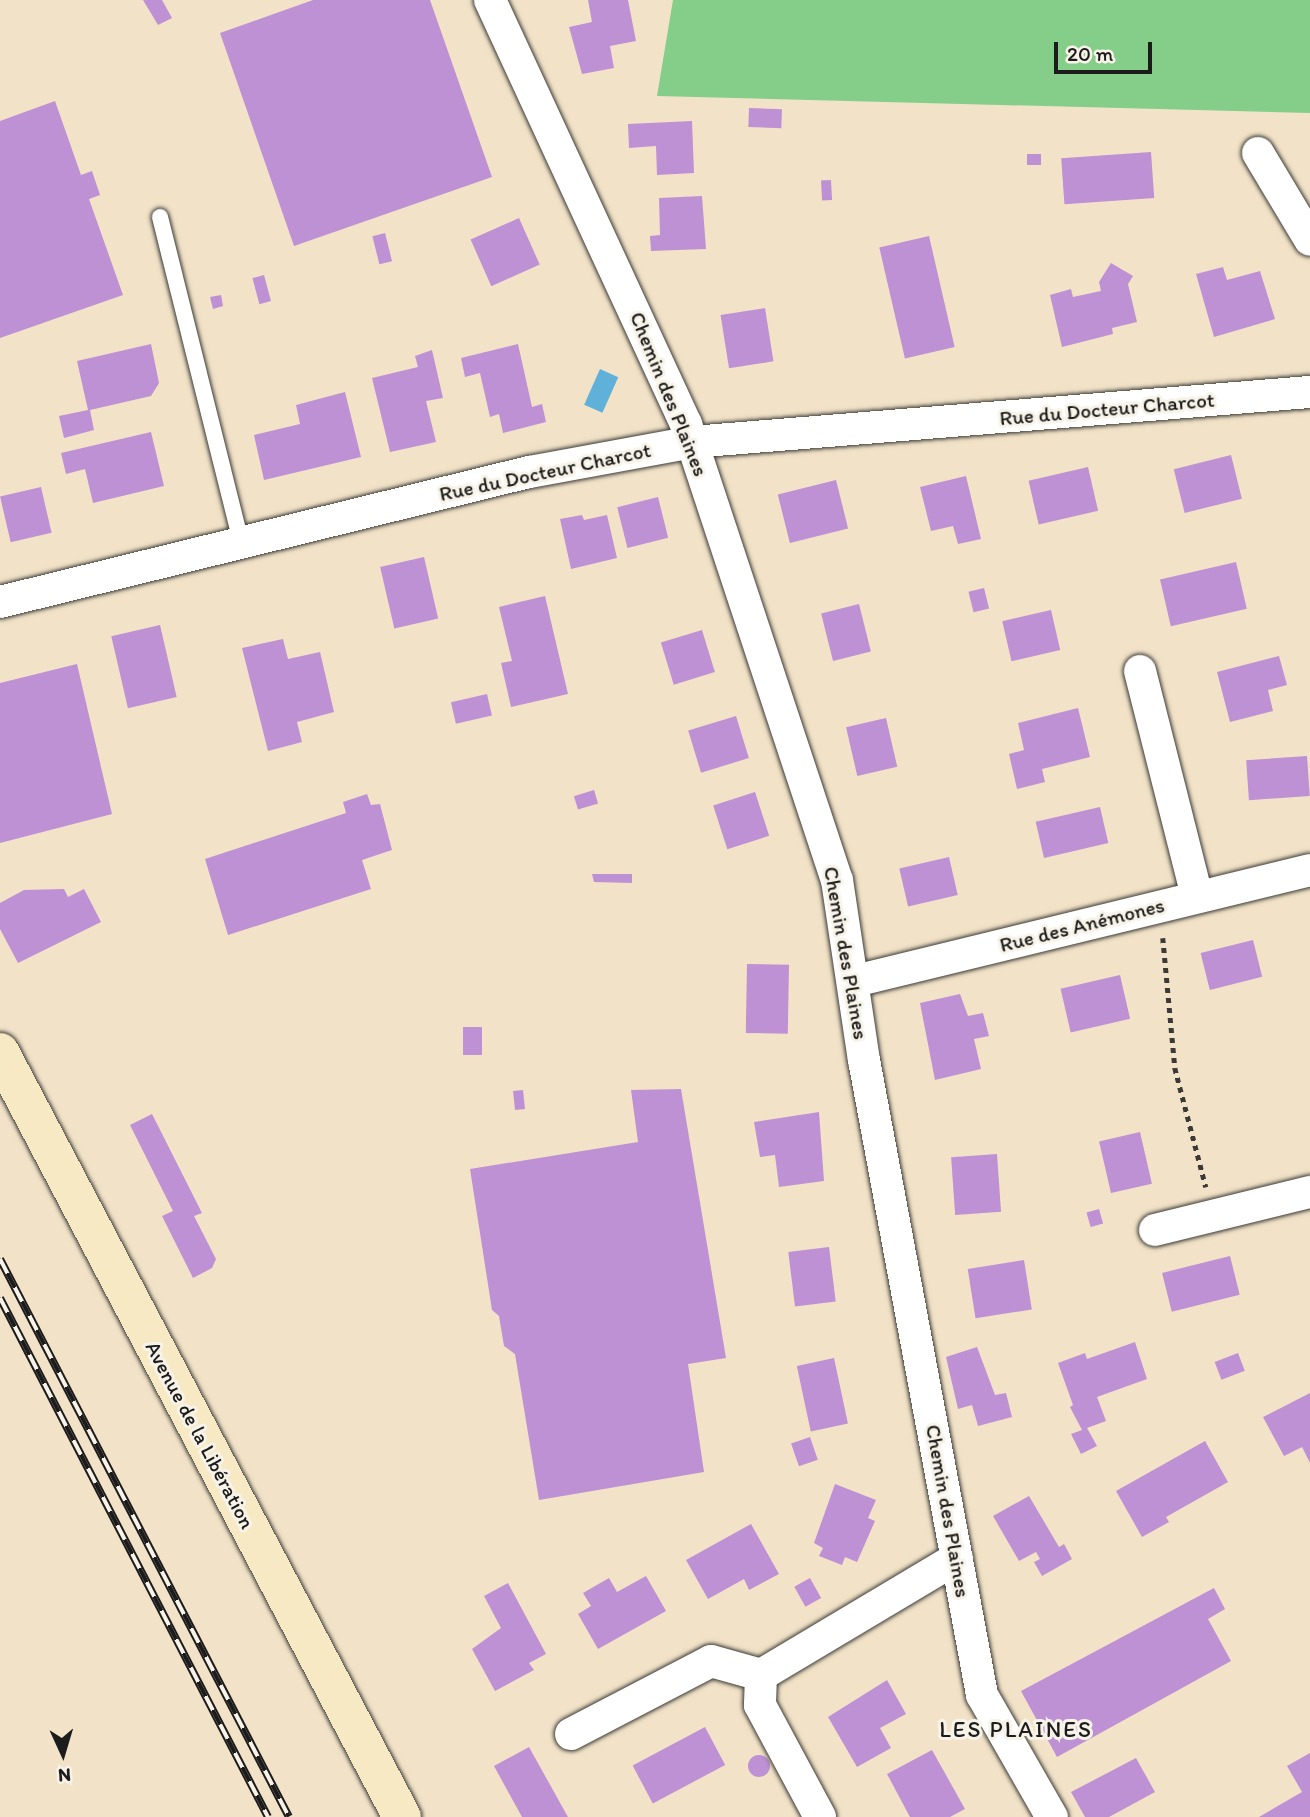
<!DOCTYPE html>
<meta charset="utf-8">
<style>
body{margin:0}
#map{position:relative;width:1310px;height:1817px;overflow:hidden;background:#f2e3c8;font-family:Itim,sans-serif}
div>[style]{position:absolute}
.green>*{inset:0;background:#84ce8a}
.water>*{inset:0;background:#5fb1da;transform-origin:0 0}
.building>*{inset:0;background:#be90d4;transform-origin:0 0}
.round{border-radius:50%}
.path>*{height:4.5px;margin-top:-2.25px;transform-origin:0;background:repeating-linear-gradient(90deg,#3c3a36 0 5px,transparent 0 10px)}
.roads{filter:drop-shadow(0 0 2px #3c3a36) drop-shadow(0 0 2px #3c3a36)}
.lane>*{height:16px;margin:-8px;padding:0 8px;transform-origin:8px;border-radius:8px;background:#fff}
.street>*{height:32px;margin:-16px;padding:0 16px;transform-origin:16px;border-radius:16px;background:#fff}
.secondary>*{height:38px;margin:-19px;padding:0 19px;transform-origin:19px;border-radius:19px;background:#f6e9c3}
.rail>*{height:8px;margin-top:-4px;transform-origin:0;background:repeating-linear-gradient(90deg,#f7f3e8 0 16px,#1c1c1c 0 32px);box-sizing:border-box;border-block:2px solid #1c1c1c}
span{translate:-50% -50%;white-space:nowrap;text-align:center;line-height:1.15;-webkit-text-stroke:6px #f7f3e8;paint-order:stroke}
.street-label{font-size:21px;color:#1c1c1c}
.neighbourhood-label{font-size:23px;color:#1c1c1c;letter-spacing:2px}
.north{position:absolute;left:28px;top:1719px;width:70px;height:70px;-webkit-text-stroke:5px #f7f3e8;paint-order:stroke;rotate:176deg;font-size:19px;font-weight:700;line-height:28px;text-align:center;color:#1c1c1c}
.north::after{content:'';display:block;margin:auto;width:24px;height:32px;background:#1c1c1c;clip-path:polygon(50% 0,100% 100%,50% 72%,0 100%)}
.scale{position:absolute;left:1054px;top:42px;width:98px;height:32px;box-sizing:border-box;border:4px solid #1c1c1c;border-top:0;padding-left:9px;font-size:21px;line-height:24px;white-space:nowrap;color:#1c1c1c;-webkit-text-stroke:5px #f7f3e8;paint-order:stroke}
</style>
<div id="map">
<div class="green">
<i style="clip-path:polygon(673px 0,1310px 0,1310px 113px,657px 96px)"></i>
</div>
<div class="water">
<i style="left:600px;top:369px;width:20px;height:39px;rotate:24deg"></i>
</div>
<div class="building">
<i style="clip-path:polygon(143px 0,162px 0,172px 18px,158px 25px)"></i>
<i style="clip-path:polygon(313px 0,430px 0,492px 177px,294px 246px,220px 33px)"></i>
<i style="clip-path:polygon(588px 0,628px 0,636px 41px,610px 46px,614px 68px,582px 74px,569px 27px,592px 22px)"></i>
<i style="clip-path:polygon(55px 101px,81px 175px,92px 171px,100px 195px,89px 199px,123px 295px,0 338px,0 121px)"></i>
<i style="left:749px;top:108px;width:33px;height:19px;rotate:2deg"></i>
<i style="clip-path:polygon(692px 121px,694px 173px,657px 175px,656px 146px,629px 148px,628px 124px)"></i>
<i style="left:1151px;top:152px;width:46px;height:90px;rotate:86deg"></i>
<i style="left:1027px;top:154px;width:14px;height:11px"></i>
<i style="left:831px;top:180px;width:20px;height:10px;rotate:87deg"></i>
<i style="clip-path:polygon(702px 196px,706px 249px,651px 251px,650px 236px,660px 235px,659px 198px)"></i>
<i style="left:519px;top:218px;width:51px;height:53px;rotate:66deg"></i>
<i style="left:385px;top:233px;width:29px;height:13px;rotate:76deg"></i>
<i style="left:929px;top:236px;width:114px;height:51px;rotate:77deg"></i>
<i style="clip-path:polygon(1111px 263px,1133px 276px,1128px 284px,1137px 322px,1112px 328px,1113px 334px,1062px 347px,1050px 295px,1071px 289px,1073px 297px,1101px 291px,1099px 282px)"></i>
<i style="clip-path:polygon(1223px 267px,1227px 280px,1260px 271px,1275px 319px,1214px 337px,1196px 274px)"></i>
<i style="left:264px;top:275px;width:27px;height:12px;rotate:75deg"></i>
<i style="clip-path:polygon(221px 295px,223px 306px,213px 309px,210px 297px)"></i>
<i style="left:765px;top:308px;width:54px;height:45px;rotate:81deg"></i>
<i style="clip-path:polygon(151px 344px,159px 383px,151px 396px,90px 410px,94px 430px,64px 438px,59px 416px,88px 410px,77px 361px)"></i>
<i style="clip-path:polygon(518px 344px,532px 407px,542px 404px,546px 422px,503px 433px,499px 414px,490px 417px,480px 373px,465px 377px,461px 358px)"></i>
<i style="clip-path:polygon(432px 350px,443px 398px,426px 401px,436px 442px,390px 452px,372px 378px,418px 367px,415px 356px)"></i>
<i style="clip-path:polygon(345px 392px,361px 457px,264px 480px,254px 435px,300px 424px,296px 405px)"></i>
<i style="clip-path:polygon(151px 432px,164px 486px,93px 503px,85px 469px,66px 474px,61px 453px)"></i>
<i style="left:1231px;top:455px;width:45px;height:59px;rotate:76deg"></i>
<i style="left:1088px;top:467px;width:45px;height:61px;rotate:77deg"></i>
<i style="clip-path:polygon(966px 476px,981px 539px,958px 544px,953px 526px,931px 531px,920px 487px)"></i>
<i style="left:836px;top:480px;width:50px;height:60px;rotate:76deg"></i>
<i style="left:41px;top:487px;width:47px;height:42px;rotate:77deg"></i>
<i style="left:658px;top:497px;width:42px;height:42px;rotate:76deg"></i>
<i style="clip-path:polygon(582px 515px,584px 520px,607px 515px,617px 558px,571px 569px,560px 519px)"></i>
<i style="left:424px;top:557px;width:63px;height:45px;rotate:77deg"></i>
<i style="left:1236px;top:562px;width:48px;height:78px;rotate:77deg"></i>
<i style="left:984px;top:588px;width:21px;height:16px;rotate:76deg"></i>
<i style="clip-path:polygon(545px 596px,568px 694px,511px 707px,501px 663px,512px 661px,499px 607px)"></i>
<i style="left:859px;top:604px;width:49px;height:39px;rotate:76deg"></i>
<i style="left:1051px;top:610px;width:41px;height:50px;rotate:77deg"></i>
<i style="left:160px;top:625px;width:74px;height:50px;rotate:77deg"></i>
<i style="left:702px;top:630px;width:44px;height:43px;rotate:73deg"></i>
<i style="clip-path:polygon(283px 639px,288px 659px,320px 652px,334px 712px,297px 722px,302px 742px,268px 751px,242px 648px)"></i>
<i style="clip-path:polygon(1279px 656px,1287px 685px,1268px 690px,1273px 711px,1230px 722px,1217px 672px)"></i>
<i style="clip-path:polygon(77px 664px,112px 814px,0 843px,0 683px)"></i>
<i style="left:487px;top:694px;width:22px;height:37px;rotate:77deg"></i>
<i style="clip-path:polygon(1078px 708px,1090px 757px,1042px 769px,1045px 782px,1017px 789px,1009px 754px,1024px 750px,1018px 723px)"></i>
<i style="left:736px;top:716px;width:44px;height:50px;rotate:73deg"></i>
<i style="left:886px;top:718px;width:50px;height:41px;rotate:77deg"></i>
<i style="left:1307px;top:756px;width:40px;height:61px;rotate:86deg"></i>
<i style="left:594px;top:790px;width:14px;height:21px;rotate:73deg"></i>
<i style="left:755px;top:792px;width:46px;height:44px;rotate:72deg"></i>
<i style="clip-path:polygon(367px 794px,371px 805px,380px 804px,392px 850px,362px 860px,371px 889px,228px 935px,205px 859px,346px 813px,343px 802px)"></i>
<i style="left:1100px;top:807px;width:37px;height:66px;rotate:77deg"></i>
<i style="left:949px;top:857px;width:39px;height:51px;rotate:77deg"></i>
<i style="clip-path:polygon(592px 874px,632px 874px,632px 883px,594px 882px)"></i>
<i style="clip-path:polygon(64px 889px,68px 897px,84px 889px,101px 922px,18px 963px,0 929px,0 903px,24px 890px)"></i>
<i style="left:1253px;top:940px;width:38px;height:54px;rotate:76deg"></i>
<i style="left:747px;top:964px;width:42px;height:69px;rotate:1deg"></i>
<i style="left:1120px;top:975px;width:45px;height:61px;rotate:77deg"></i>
<i style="clip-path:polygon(960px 994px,968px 1016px,983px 1013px,989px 1036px,974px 1039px,981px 1069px,935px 1080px,920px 1003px)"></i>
<i style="left:463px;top:1027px;width:19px;height:28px"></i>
<i style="clip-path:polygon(681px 1089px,726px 1358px,688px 1364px,704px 1472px,539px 1500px,515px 1354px,504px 1346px,499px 1316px,492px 1310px,470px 1169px,638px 1142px,631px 1090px)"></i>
<i style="left:523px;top:1090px;width:19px;height:10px;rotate:84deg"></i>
<i style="clip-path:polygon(819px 1112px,824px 1181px,779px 1187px,775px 1155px,760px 1157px,754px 1122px)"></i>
<i style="clip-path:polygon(152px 1114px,202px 1213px,194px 1216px,216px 1259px,212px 1268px,193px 1278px,162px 1216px,173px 1211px,130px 1125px)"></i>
<i style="left:1140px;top:1132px;width:53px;height:42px;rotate:77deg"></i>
<i style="left:997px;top:1154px;width:58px;height:46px;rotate:86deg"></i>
<i style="left:1099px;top:1209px;width:15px;height:13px;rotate:74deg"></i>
<i style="left:829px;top:1247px;width:55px;height:41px;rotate:83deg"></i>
<i style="left:1230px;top:1256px;width:40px;height:70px;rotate:76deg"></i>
<i style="left:1024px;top:1260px;width:50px;height:57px;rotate:81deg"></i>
<i style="clip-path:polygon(1135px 1342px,1147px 1379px,1097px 1397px,1106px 1421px,1087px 1428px,1097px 1446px,1081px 1454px,1071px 1434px,1082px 1430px,1070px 1407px,1073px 1405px,1058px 1363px,1085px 1353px,1087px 1359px)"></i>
<i style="clip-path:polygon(977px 1347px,995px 1395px,1006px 1393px,1012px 1417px,978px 1426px,972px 1405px,958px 1409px,946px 1357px)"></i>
<i style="left:1238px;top:1353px;width:19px;height:25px;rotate:69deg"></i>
<i style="left:834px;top:1358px;width:67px;height:38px;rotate:78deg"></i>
<i style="clip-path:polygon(1310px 1393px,1310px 1463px,1302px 1447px,1284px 1456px,1263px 1417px)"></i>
<i style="left:810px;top:1437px;width:24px;height:20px;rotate:71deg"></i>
<i style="clip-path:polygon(1205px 1441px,1228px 1482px,1166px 1517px,1169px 1522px,1142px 1537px,1116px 1491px)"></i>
<i style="clip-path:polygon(835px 1484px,876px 1500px,868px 1518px,875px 1521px,857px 1562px,845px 1557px,842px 1565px,819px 1556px,823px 1548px,814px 1543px)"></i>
<i style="clip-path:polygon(1029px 1496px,1059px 1547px,1064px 1544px,1072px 1559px,1042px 1576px,1034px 1562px,1040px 1559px,1036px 1552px,1019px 1561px,993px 1516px)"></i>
<i style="clip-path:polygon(751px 1524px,779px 1574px,749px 1590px,744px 1579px,708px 1599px,686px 1560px)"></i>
<i style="clip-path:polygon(646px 1576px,666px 1611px,598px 1649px,578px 1614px,591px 1606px,583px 1593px,609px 1578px,617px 1592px)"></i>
<i style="left:810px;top:1578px;width:23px;height:18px;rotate:61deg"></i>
<i style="clip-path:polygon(508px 1583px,546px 1654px,529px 1663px,534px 1670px,495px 1691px,472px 1649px,501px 1628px,484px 1596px)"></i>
<i style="clip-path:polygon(1214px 1588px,1225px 1609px,1208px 1619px,1231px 1661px,1057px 1757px,1021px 1691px)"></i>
<i style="clip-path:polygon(887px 1680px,906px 1714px,880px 1728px,891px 1748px,857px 1767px,828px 1717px)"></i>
<i style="left:705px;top:1727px;width:43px;height:82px;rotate:62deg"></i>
<i style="clip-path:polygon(529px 1747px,568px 1817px,522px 1817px,494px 1766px)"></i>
<i style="clip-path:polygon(932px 1750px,965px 1809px,950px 1817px,910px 1817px,887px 1774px)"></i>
<i style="clip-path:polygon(1310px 1753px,1310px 1817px,1259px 1817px,1302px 1792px,1287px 1766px)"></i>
<i class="round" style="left:748px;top:1755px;width:22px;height:22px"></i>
<i style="clip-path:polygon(1136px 1758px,1155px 1792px,1109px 1817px,1085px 1817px,1071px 1792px)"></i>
</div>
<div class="path">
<i style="left:1163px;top:938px;width:131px;rotate:84.7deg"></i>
<i style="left:1175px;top:1068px;width:123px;rotate:75.4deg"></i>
</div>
<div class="roads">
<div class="lane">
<i style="left:160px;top:217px;width:336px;rotate:76deg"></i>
</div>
<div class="street">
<i style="left:490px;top:0;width:467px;rotate:65.2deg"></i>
<i style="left:686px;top:424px;width:480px;rotate:71.7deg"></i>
<i style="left:837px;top:880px;width:182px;rotate:81.5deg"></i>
<i style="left:864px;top:1060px;width:646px;rotate:79.47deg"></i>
<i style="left:982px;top:1695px;width:141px;rotate:60.2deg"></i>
<i style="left:1258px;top:153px;width:101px;rotate:59.1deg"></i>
<i style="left:0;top:602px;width:545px;rotate:-13.81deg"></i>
<i style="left:529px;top:472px;width:166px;rotate:-10.4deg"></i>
<i style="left:692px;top:442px;width:620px;rotate:-4.63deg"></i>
<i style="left:1140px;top:671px;width:232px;rotate:75.8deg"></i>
<i style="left:855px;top:981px;width:468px;rotate:-13.7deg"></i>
<i style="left:1155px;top:1230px;width:160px;rotate:-13.8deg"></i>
<i style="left:761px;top:1675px;width:30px;rotate:92deg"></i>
<i style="left:760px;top:1705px;width:127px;rotate:61.8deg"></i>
<i style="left:571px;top:1734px;width:158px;rotate:-27.5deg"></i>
<i style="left:711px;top:1661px;width:52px;rotate:15.6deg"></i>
<i style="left:761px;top:1675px;width:228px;rotate:-30.8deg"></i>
</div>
<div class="secondary">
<i style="left:0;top:1052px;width:864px;rotate:62.28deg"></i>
</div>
</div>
<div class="rail">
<i style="left:0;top:1259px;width:628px;rotate:62.62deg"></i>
<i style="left:0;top:1298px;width:584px;rotate:62.69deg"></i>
</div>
<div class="street-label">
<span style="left:669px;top:394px;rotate:68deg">Chemin des Plaines</span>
<span style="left:1107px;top:409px;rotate:-5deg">Rue du Docteur Charcot</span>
<span style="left:545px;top:472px;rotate:-12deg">Rue du Docteur Charcot</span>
<span style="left:1082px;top:925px;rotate:-14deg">Rue des Anémones</span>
<span style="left:846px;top:953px;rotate:80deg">Chemin des Plaines</span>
<span style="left:200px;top:1435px;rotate:62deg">Avenue de la Libération</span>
<span style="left:948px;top:1511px;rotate:80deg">Chemin des Plaines</span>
</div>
<div class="neighbourhood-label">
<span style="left:1016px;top:1729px">LES PLAINES</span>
</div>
<div class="north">N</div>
<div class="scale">20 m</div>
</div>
